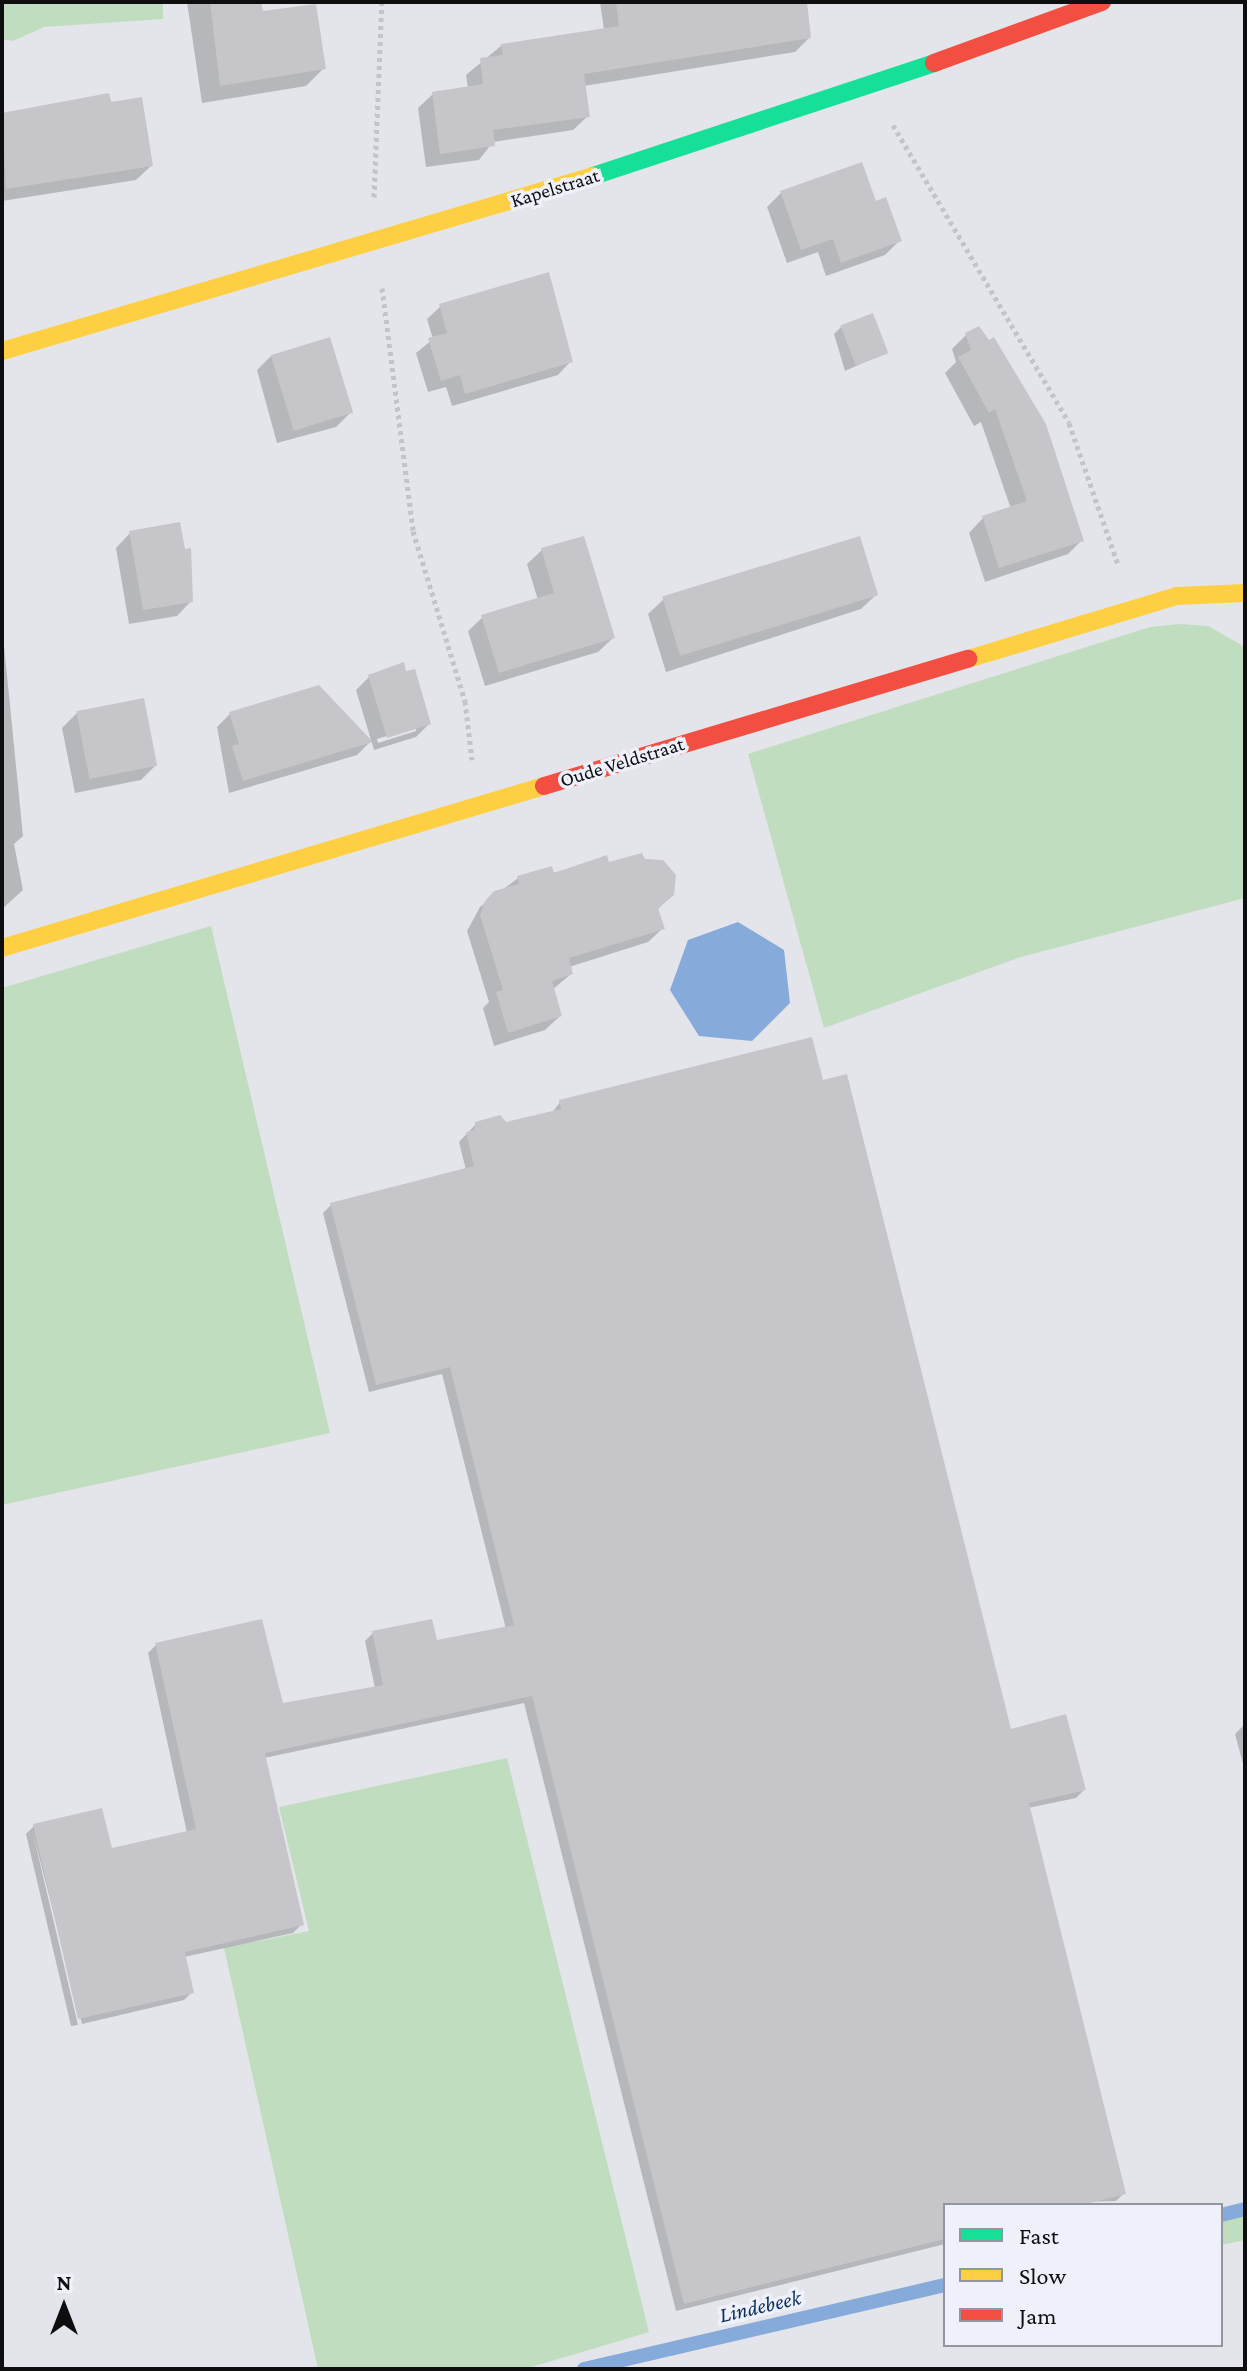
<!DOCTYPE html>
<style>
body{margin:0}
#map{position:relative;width:1247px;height:2371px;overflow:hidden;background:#e4e5ea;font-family:"Crimson Pro",serif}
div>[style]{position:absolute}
.green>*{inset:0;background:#c0ddc0}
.water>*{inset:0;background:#86aad9}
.shadow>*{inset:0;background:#0003}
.stream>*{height:14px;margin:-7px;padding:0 7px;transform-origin:7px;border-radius:7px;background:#86aad9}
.building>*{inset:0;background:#c6c5c9;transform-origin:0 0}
.path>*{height:5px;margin-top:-2.5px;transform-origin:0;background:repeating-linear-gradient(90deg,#c4c4c6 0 4px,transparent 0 8px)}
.fast>*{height:18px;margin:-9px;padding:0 9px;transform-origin:9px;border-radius:9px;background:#16e098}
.slow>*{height:18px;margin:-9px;padding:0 9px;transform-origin:9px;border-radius:9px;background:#ffcf43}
.jam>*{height:18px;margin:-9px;padding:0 9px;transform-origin:9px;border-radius:9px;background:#f24e42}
span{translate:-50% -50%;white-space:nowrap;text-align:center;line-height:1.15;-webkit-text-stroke:7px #eef0fa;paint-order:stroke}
.street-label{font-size:20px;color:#0e0e11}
.water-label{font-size:22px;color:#0b2e58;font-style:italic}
.frame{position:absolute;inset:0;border:4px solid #0e0e11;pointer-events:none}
.legend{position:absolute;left:943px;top:2203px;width:280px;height:144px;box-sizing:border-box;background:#eef0fa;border:2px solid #94969d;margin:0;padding:10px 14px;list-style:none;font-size:24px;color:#0e0e11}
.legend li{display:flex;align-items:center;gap:16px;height:40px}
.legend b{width:40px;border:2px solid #94969d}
.north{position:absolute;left:24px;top:2267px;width:80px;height:80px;-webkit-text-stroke:6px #eef0fa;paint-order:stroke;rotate:0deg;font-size:22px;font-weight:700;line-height:32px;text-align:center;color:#0e0e11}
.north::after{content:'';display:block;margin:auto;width:28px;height:36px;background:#0e0e11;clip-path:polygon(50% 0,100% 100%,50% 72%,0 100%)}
</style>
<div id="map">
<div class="green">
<i style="clip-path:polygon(2px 2px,163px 2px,163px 19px,44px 27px,13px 41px,2px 39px)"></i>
<i style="clip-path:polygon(1181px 624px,1208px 626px,1245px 647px,1245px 898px,1021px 957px,824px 1028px,748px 754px,1150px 627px)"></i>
<i style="clip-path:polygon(211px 926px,330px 1433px,2px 1505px,2px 988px)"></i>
<i style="clip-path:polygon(507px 1758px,649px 2332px,525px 2369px,318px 2369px,224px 1948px,309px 1931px,279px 1807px)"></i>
<i style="clip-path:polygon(1245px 2211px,1245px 2240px,1221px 2245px,1221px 2216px)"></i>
</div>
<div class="water">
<i style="clip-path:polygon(738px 922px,784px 950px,790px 1003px,752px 1041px,699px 1036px,670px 990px,688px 940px)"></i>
</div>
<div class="shadow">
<i style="clip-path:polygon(187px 2px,259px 2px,261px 13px,324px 68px,306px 86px,202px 103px)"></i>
<i style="clip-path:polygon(600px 2px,805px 2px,809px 38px,795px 52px,584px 86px,588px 116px,573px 130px,493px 142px,479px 160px,426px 167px,418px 108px,433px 94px,468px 88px,466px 75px,502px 45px,604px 30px)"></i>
<i style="clip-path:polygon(108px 96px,151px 166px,136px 180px,2px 201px,2px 115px)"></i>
<i style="clip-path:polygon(781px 193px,874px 204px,900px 240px,885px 255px,826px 276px,818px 252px,787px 263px,767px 207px)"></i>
<i style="clip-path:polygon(441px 306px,571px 361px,558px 375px,452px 406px,446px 387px,428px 392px,416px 353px,433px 339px,427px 319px)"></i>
<i style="clip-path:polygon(841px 327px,885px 353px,845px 371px,834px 334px)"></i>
<i style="clip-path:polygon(966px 335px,1082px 540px,1068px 554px,985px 582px,969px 533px,983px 518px,1011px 509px,981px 422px,974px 426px,945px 373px,956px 362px,952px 349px)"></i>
<i style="clip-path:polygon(271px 356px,350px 413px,336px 427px,277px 443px,257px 370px)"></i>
<i style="clip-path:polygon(130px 533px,191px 601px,177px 616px,129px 624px,116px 548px)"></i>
<i style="clip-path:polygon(542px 550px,613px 638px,598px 652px,485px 686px,468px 631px,483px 617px,538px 600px,527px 564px)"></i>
<i style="clip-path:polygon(876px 595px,861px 609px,666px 672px,648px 614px,663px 600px)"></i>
<i style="clip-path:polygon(2px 625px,23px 836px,14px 844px,23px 890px,2px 909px)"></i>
<i style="clip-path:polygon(evenodd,369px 677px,429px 724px,416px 737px,374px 750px,356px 690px,369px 677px,416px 727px,416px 731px,378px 743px,377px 739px,416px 727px)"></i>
<i style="clip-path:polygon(77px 713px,155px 766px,141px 780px,75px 793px,62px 728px)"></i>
<i style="clip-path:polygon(230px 714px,370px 742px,357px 755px,229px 793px,217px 727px)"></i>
<i style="clip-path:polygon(608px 864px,673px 894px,657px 910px,663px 928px,648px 942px,569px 967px,571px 974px,552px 990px,560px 1016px,545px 1030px,494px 1046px,483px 1008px,489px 1002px,467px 931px,480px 907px,518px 878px)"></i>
<i style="clip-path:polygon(560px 1102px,1009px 1731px,1084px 1790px,1076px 1798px,1028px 1808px,1124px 2193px,1116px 2201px,945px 2205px,945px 2244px,676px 2311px,524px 1703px,264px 1758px,301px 1925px,293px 1933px,184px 1957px,192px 1992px,184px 2000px,82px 2024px,32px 1829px,78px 2025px,71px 2026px,26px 1834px,34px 1826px,110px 1851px,187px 1833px,148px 1653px,156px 1645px,281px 1706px,375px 1688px,365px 1641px,373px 1633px,435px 1643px,506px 1629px,442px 1374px,369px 1392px,323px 1213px,331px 1205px,466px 1170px,459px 1142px,476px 1124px,506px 1124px,552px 1113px)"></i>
<i style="clip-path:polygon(1245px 1724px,1245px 1771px,1235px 1734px)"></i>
</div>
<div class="stream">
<i style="left:1221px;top:2215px;width:25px;rotate:-14deg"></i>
<i style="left:584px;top:2369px;width:371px;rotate:-13.1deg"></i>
</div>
<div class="building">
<i style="clip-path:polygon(210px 2px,261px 2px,263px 11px,316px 4px,326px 69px,220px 86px)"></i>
<i style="clip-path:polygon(616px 2px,807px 2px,811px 38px,584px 74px,590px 117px,493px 130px,495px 146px,440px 154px,432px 92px,483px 84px,480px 58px,503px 55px,501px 44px,619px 26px)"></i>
<i style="clip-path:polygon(109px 93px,111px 102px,142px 97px,153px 166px,6px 189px,2px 113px)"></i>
<i style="clip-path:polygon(862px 162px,876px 201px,886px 197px,902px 241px,841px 263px,833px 239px,801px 250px,780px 191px)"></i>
<i style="clip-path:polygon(549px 272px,573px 362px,465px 394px,460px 375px,441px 381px,428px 338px,447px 333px,439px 304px)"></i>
<i style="left:873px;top:313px;width:43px;height:35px;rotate:69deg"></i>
<i style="clip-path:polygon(979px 326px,989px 340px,994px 337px,1046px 424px,1084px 541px,999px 568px,982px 516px,1027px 501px,995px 409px,989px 413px,958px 357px,971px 350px,965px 333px)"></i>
<i style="left:330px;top:337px;width:79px;height:62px;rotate:73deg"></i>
<i style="clip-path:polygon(180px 522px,185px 549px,191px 548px,193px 602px,143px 610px,129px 531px)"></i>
<i style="clip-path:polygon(584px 536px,615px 638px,499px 673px,481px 615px,554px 593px,541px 548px)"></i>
<i style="left:860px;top:536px;width:62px;height:207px;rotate:73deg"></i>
<i style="clip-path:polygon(404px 662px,406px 671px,415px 669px,431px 724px,387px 738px,368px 675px)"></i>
<i style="clip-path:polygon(319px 685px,373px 742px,243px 781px,232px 746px,239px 744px,229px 712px)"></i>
<i style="left:144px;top:698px;width:69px;height:69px;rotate:79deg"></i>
<i style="clip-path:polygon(642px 853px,645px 859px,663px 860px,676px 875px,674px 895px,658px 908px,665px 929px,569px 958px,573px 974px,552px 981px,562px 1016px,508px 1033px,496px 992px,503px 990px,480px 915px,485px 901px,494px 891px,519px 884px,517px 876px,552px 866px,554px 873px,607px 855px,609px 862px)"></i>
<i style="clip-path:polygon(812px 1037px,823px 1080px,847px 1074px,1011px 1729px,1066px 1714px,1086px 1790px,1029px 1803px,1126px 2194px,1082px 2205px,945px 2205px,945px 2239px,684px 2304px,532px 1696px,265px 1753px,304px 1925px,185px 1952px,194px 1993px,78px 2019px,33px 1824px,102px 1808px,112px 1848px,196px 1829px,155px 1643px,262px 1619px,283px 1703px,383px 1685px,372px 1631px,432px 1619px,437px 1640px,514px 1625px,450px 1367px,376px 1385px,330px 1203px,474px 1166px,466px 1132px,474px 1130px,475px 1122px,500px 1115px,506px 1122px,561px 1109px,559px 1100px)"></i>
</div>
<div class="path">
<i style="left:893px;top:125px;width:346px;rotate:59.4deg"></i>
<i style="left:1069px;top:423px;width:152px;rotate:70.9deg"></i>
<i style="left:374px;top:197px;width:195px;rotate:-87.7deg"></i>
<i style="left:382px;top:288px;width:245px;rotate:82.7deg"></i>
<i style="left:413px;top:531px;width:178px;rotate:73deg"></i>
<i style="left:465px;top:701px;width:59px;rotate:83.2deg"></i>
</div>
<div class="fast">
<i style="left:593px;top:176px;width:359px;rotate:-18.3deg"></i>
</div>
<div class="slow">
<i style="left:2px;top:351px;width:616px;rotate:-16.49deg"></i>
<i style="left:968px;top:659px;width:218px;rotate:-16.8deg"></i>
<i style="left:1177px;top:596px;width:68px;rotate:-2.5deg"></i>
<i style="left:2px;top:948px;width:566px;rotate:-16.64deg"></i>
</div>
<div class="jam">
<i style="left:934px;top:63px;width:179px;rotate:-20deg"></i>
<i style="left:544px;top:786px;width:443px;rotate:-16.7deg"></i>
</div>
<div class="street-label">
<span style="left:555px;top:188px;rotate:-17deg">Kapelstraat</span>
<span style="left:622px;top:762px;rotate:-17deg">Oude Veldstraat</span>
</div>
<div class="water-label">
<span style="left:760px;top:2306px;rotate:-13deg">Lindebeek</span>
</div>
<div class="frame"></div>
<ul class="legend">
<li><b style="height:10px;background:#16e098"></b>Fast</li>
<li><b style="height:10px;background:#ffcf43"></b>Slow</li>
<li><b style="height:10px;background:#f24e42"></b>Jam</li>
</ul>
<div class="north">N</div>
</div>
